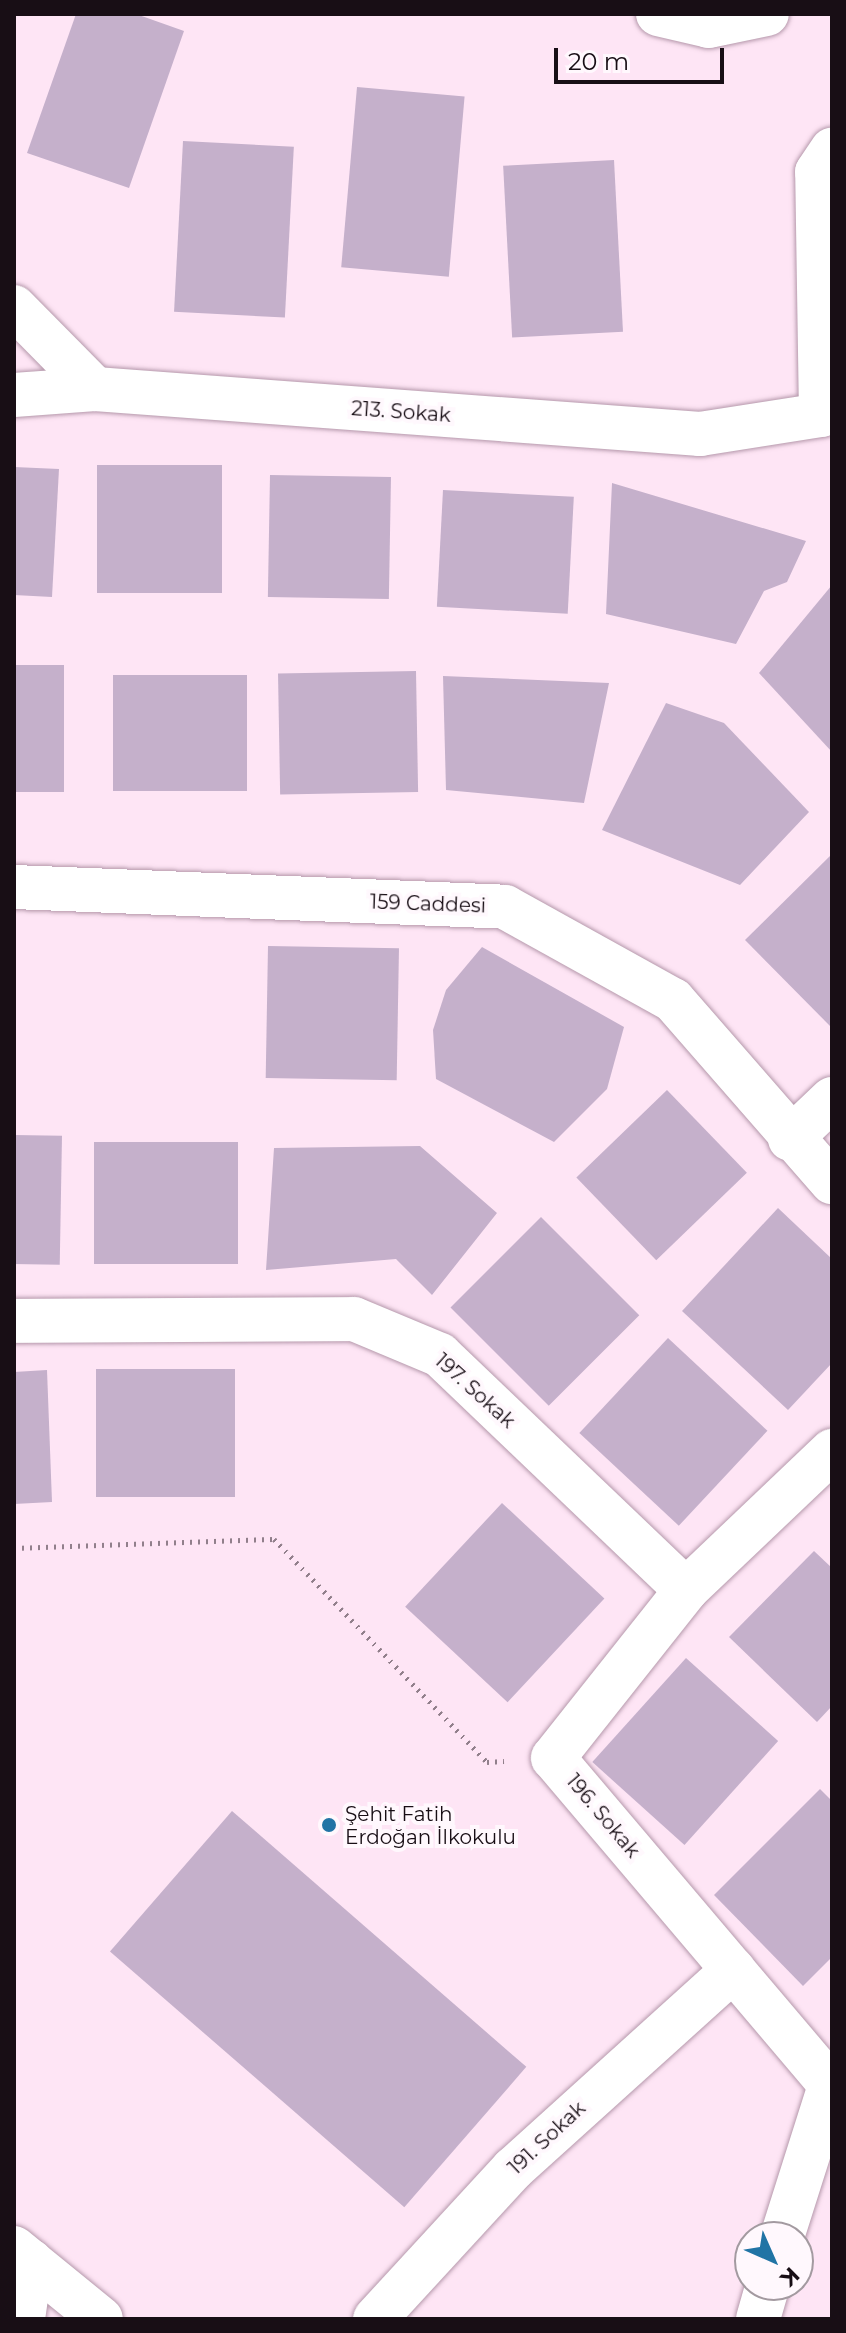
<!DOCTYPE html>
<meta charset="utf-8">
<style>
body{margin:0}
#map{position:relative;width:846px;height:2333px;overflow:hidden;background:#fee5f5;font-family:Montserrat,sans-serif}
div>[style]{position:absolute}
.building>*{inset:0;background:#c5b0cb;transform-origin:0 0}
.path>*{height:5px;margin-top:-2.5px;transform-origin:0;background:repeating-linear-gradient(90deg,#917f8b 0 2px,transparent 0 8px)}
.roads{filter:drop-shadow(0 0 2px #b598ab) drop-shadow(0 0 2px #b598ab)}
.minor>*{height:44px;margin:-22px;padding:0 22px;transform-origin:22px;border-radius:22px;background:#fff}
.dots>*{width:22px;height:22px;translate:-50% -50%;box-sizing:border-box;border:4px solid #fff8fd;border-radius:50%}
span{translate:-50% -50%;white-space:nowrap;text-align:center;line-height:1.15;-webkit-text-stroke:8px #fff8fd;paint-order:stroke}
.street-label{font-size:20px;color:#180e15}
.poi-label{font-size:20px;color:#180e15}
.left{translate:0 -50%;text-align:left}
.frame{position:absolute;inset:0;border:16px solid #180e15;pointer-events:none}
.north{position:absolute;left:734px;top:2221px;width:80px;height:80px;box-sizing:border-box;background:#fff8fd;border:2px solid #a39aa0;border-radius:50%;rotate:135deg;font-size:22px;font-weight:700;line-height:32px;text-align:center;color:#180e15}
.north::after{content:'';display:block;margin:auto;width:28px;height:36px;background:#2174a5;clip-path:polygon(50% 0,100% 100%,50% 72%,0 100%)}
.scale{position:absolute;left:554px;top:48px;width:170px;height:36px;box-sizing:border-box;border:4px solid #180e15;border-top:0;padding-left:10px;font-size:24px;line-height:28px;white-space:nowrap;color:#180e15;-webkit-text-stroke:6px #fff8fd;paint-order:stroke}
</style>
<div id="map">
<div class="building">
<i style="clip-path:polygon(76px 14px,136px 14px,184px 31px,129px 188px,27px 153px)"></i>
<i style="left:357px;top:87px;width:108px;height:181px;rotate:5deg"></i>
<i style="left:183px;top:141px;width:111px;height:171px;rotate:3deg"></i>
<i style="left:614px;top:160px;width:172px;height:111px;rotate:87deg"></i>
<i style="left:97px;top:465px;width:125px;height:128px"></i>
<i style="clip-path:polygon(14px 467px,59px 469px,52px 597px,14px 595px)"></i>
<i style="left:270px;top:475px;width:121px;height:122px;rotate:1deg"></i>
<i style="clip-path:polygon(612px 483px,806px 541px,787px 582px,764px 591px,736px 644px,606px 614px)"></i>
<i style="left:443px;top:490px;width:131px;height:117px;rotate:3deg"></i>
<i style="clip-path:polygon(832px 585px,832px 752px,759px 673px)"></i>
<i style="left:14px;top:665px;width:50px;height:127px"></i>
<i style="left:416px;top:671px;width:121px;height:138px;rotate:89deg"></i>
<i style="left:247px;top:675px;width:116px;height:134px;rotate:90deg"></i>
<i style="clip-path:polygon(443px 676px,609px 683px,584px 803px,446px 790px)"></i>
<i style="clip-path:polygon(666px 703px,724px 723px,809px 812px,740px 885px,602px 830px)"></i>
<i style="clip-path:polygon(832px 854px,832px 1028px,745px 940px)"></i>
<i style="left:268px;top:946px;width:131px;height:132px;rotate:1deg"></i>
<i style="clip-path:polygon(482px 947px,624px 1027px,607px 1089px,554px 1142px,436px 1079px,433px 1030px,446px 990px)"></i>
<i style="left:667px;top:1090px;width:115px;height:126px;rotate:46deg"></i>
<i style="left:14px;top:1135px;width:48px;height:129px;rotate:1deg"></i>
<i style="left:94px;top:1142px;width:144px;height:122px"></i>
<i style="clip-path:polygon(420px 1146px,497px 1213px,432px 1295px,396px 1259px,266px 1270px,274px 1148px)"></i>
<i style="clip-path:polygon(778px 1208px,832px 1259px,832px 1363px,788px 1410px,682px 1311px)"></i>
<i style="left:541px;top:1217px;width:139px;height:128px;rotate:45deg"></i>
<i style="left:668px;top:1338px;width:136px;height:130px;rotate:43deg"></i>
<i style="left:235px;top:1369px;width:128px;height:139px;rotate:90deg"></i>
<i style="clip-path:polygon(47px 1370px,52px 1502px,14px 1504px,14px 1372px)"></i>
<i style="left:502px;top:1503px;width:140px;height:142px;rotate:43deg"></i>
<i style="clip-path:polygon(814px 1551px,832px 1568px,832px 1706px,817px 1722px,729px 1637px)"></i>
<i style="left:686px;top:1658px;width:124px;height:140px;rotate:42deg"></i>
<i style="clip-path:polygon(820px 1789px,832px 1801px,832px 1957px,803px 1986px,714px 1895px)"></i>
<i style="left:232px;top:1811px;width:390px;height:186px;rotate:41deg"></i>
</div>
<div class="path">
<i style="left:14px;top:1548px;width:260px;rotate:-2deg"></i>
<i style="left:274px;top:1539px;width:308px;rotate:46.3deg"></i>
<i style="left:487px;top:1762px;width:17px;rotate:-3deg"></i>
</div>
<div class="roads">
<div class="minor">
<i style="left:658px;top:14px;width:52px;rotate:13.2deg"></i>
<i style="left:709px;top:26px;width:59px;rotate:-11.7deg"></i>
<i style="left:14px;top:307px;width:115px;rotate:45.4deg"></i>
<i style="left:95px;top:389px;width:607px;rotate:4.25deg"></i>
<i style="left:700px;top:434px;width:122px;rotate:-8.9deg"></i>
<i style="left:14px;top:395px;width:81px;rotate:-4.2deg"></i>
<i style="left:821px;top:415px;width:243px;rotate:-90.9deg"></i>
<i style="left:817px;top:172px;width:27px;rotate:-56deg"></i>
<i style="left:14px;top:887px;width:491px;rotate:2.3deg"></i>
<i style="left:505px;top:907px;width:192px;rotate:29deg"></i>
<i style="left:673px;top:1000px;width:242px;rotate:48.9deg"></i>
<i style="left:790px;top:1139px;width:58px;rotate:-43.6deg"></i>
<i style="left:14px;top:1321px;width:340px;rotate:-0.3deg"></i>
<i style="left:354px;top:1319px;width:93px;rotate:22.7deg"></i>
<i style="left:440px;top:1355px;width:340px;rotate:43.7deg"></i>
<i style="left:828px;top:2082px;width:425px;rotate:-130.3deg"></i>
<i style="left:553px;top:1758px;width:214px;rotate:-51.6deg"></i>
<i style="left:686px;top:1590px;width:202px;rotate:-43.6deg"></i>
<i style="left:782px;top:2237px;width:166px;rotate:-72.4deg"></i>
<i style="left:14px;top:2248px;width:112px;rotate:39.2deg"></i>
<i style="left:23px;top:2319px;width:58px;rotate:-82deg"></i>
<i style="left:375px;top:2319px;width:204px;rotate:-47.4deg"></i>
<i style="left:513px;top:2169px;width:297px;rotate:-42.1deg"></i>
<i style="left:758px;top:2319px;width:35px;rotate:-74deg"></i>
</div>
</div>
<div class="dots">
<i style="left:329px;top:1825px;background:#2174a5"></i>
</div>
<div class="street-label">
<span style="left:401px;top:412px;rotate:4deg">213. Sokak</span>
<span style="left:428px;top:904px;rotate:2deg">159 Caddesi</span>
<span style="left:475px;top:1391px;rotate:42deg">197. Sokak</span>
<span style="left:603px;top:1816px;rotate:50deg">196. Sokak</span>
<span style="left:547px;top:2138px;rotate:-43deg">191. Sokak</span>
</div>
<div class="poi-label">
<span class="left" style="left:345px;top:1826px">Şehit Fatih<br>Erdoğan İlkokulu</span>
</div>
<div class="frame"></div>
<div class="north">K</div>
<div class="scale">20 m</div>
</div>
